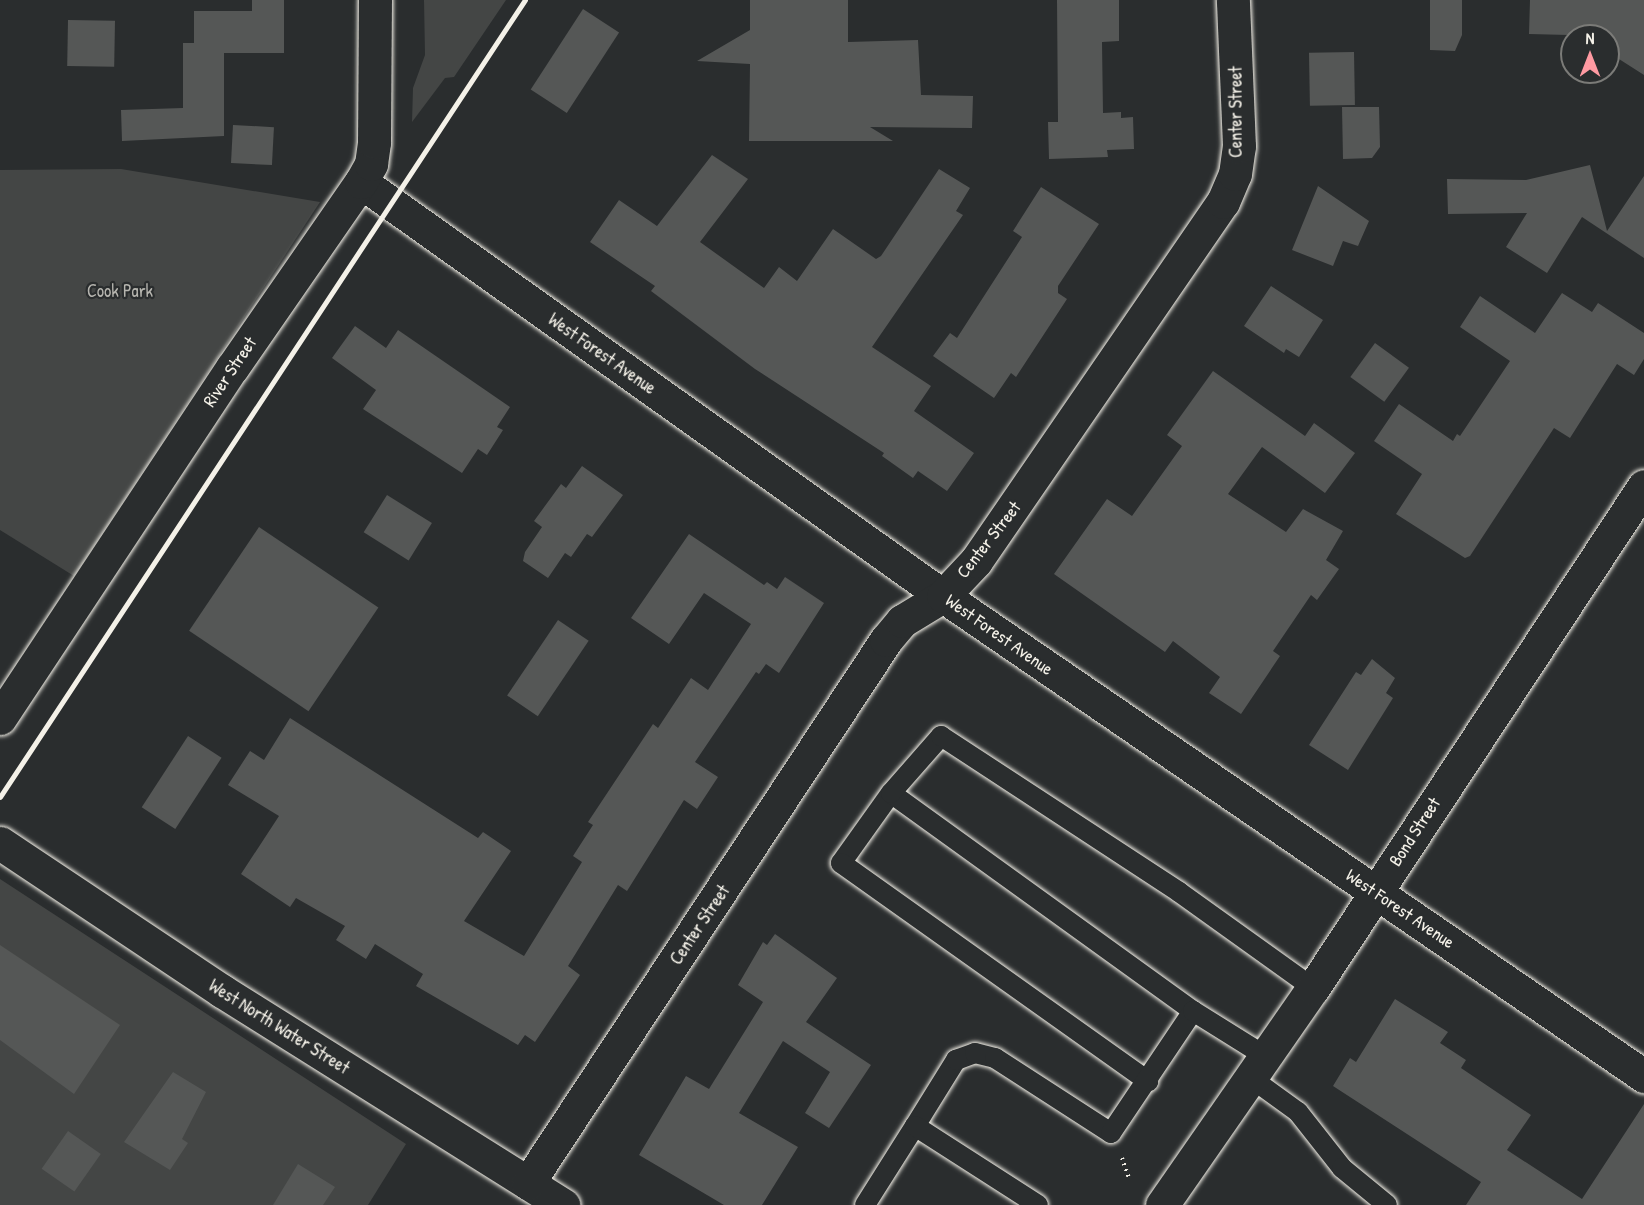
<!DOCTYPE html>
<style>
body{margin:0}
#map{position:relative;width:1644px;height:1205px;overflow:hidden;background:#2a2d2e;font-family:"Patrick Hand",sans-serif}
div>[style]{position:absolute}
.green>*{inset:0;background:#444645}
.building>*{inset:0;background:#555756;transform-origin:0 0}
.path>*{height:4px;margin-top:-2px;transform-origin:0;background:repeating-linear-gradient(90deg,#f4f1e8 0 1.5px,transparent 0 6px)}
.roads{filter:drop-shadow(0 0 2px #f4f1e8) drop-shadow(0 0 2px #f4f1e8)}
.lane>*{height:20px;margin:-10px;padding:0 10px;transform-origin:10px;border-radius:10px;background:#2a2d2e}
.street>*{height:33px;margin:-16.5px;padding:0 16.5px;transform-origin:16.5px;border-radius:16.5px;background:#2a2d2e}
.rail>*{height:4.5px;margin:-2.25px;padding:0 2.25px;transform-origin:2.25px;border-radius:2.25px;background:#f4f1e8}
span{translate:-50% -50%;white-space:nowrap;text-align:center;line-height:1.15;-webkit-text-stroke:4.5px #2a2d2e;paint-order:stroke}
.street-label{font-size:18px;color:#f4f1e8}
.park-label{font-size:18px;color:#b6b5af}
.north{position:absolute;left:1560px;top:24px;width:60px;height:60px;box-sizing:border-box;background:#2a2d2e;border:2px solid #7b7b78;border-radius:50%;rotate:0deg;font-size:16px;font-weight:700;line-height:24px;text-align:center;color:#f4f1e8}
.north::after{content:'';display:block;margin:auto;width:21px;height:27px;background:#ff9aa2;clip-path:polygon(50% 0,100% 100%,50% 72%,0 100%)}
</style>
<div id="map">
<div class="green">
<i style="clip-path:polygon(424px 0,506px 0,454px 77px,445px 78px,412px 122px,413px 88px,425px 55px)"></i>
<i style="clip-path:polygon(121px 169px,320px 202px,74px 576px,0 530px,0 170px)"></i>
<i style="clip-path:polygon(0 879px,406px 1144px,368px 1205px,0 1205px)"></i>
</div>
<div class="building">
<i style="clip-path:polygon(252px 0,284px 0,284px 53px,224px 53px,224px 136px,122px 141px,121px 110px,183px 108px,183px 43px,194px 43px,194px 11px,252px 11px)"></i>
<i style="clip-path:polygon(750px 0,848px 0,848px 42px,918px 40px,921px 95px,973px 96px,972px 128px,870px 127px,893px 141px,749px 141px,750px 64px,697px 61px,750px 30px)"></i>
<i style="clip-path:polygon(1057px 0,1119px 0,1119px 41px,1102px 42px,1103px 113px,1121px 112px,1121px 118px,1133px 117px,1134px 149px,1107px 150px,1108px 157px,1049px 159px,1048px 122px,1058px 122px)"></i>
<i style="clip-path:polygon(1430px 0,1462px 0,1462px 35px,1455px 51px,1430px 50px)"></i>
<i style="clip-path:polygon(1530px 0,1644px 0,1644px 75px,1608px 52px,1608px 36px,1529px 34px)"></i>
<i style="left:583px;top:9px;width:43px;height:96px;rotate:33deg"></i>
<i style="left:68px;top:20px;width:47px;height:46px;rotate:1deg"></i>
<i style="left:1354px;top:52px;width:53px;height:45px;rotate:89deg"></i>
<i style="clip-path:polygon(1342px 107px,1379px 107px,1380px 147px,1372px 158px,1343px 159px)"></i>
<i style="left:233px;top:125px;width:41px;height:38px;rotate:3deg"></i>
<i style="clip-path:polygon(712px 155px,748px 179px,700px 242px,764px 288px,779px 267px,797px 281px,833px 229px,876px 259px,881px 256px,939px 169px,970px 188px,956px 211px,963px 215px,872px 347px,931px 386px,914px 411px,974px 453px,947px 491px,918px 471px,913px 478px,882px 456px,884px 453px,755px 369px,651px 291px,655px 286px,590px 242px,619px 200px,657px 226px)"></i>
<i style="clip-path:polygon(1590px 165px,1607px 231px,1644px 176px,1644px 258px,1582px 217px,1547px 273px,1506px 247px,1527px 213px,1448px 214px,1447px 179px,1526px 180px)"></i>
<i style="clip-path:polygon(1318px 186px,1369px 221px,1358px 246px,1343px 241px,1333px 266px,1292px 250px)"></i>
<i style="clip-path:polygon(1041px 187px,1099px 224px,1058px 286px,1058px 293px,1067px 299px,1016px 377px,1011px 373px,994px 398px,933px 356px,950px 333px,957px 338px,1022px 237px,1013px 231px)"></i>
<i style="clip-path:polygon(1271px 286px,1323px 320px,1299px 357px,1286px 349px,1284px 353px,1244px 326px)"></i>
<i style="clip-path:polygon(1562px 293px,1592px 312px,1598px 303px,1644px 333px,1644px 359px,1634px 375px,1617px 364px,1570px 438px,1554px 428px,1470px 556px,1465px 558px,1396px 514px,1422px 474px,1374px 441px,1399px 404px,1453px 441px,1457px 434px,1460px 436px,1510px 361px,1460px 327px,1480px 296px,1535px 333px)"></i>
<i style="clip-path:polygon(355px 326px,386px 348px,398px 330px,510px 407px,497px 427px,503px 430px,487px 455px,478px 449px,462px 473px,363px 409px,376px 390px,332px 358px)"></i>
<i style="left:1375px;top:343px;width:42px;height:42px;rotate:36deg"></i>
<i style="clip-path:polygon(1213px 371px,1305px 436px,1314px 423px,1355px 453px,1325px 493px,1262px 447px,1228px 494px,1286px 532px,1303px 509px,1343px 531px,1326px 560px,1339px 569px,1317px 600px,1311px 595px,1273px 651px,1280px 656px,1241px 714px,1209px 693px,1220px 677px,1173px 641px,1165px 652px,1054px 574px,1107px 499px,1132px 516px,1182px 446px,1167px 435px)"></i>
<i style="clip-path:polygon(582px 466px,623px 495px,592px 537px,587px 534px,571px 557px,565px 553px,548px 578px,523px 561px,525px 552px,542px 527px,534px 521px,561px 484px,566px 488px)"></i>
<i style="left:387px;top:495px;width:53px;height:44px;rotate:32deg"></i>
<i style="left:259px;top:527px;width:144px;height:125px;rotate:34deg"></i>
<i style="clip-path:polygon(689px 534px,764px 585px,767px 582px,777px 589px,785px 577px,824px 603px,779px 673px,766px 664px,759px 674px,756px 672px,695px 762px,718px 777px,697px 809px,684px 800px,627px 891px,618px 885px,568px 966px,580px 975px,535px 1042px,525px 1035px,518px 1045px,416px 986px,423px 974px,375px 944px,366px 959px,336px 940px,345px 926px,296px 898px,290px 907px,241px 874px,279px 816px,228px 785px,250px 751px,264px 760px,290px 718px,478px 838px,483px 832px,511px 851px,464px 921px,524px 956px,582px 862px,573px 856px,593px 825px,588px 822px,653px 724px,658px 728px,691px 678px,708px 690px,751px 624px,704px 593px,669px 644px,631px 618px)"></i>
<i style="left:558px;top:620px;width:37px;height:91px;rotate:34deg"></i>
<i style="clip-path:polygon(1372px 659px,1395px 678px,1386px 693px,1393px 698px,1348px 770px,1309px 745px,1356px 672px,1361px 675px)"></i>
<i style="left:188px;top:736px;width:40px;height:85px;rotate:33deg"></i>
<i style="clip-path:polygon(775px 934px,837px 978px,806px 1022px,871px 1065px,829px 1128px,805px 1113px,830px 1072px,783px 1041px,739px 1113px,798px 1147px,762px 1205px,724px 1205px,639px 1155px,686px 1076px,709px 1089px,763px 1002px,738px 985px,763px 942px,767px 945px)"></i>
<i style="clip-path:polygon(0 945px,120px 1025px,74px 1094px,0 1040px)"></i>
<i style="clip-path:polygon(1395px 999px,1448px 1032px,1440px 1043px,1466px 1060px,1461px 1068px,1531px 1115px,1507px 1150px,1582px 1199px,1644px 1104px,1644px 1205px,1466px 1205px,1481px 1182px,1333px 1086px,1350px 1058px,1356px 1062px)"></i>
<i style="clip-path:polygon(173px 1072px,206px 1092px,182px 1139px,188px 1143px,170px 1170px,124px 1142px)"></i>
<i style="left:68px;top:1131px;width:40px;height:46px;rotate:35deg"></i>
<i style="clip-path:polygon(298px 1164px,335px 1187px,323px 1205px,273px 1205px)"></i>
</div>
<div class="path">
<i style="left:1122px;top:1158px;width:21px;rotate:71deg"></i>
</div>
<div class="roads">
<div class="lane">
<i style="left:891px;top:793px;width:86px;rotate:125.5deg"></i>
<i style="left:841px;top:863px;width:377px;rotate:35.4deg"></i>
<i style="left:1193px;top:1011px;width:372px;rotate:-144.2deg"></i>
<i style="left:891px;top:793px;width:76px;rotate:-48.7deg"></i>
<i style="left:941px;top:736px;width:285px;rotate:33.2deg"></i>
<i style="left:1179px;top:892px;width:165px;rotate:35.6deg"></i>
<i style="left:1251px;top:1078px;width:58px;rotate:35.9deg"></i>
<i style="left:1298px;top:1112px;width:71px;rotate:51.8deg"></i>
<i style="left:1342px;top:1168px;width:58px;rotate:39.4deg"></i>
<i style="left:915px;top:1126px;width:78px;rotate:-58.2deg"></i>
<i style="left:956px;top:1060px;width:20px;rotate:-20deg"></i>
<i style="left:975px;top:1053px;width:21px;rotate:14deg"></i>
<i style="left:995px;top:1058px;width:138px;rotate:32.9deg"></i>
<i style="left:1111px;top:1133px;width:147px;rotate:-56.1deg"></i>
<i style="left:1193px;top:1011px;width:85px;rotate:32deg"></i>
<i style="left:865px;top:1205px;width:93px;rotate:-57.7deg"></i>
<i style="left:915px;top:1126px;width:146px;rotate:32.7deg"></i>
</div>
<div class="street">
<i style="left:361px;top:182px;width:714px;rotate:35.43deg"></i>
<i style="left:943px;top:596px;width:850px;rotate:34.4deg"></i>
<i style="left:0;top:718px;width:420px;rotate:-56.5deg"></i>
<i style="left:232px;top:368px;width:226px;rotate:-55.3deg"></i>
<i style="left:361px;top:182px;width:21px;rotate:-61deg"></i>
<i style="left:371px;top:164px;width:22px;rotate:-82deg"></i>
<i style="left:374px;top:142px;width:142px;rotate:-89.6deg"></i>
<i style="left:0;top:843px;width:267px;rotate:33.7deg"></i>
<i style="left:222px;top:991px;width:403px;rotate:32.1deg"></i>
<i style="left:528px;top:1183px;width:650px;rotate:-56.6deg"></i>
<i style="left:886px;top:640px;width:25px;rotate:-50deg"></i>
<i style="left:902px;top:621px;width:48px;rotate:-31.4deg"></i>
<i style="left:943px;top:596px;width:48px;rotate:-46.7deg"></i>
<i style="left:976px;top:561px;width:436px;rotate:-55.5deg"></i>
<i style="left:1223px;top:202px;width:30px;rotate:-67deg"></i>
<i style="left:1235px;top:174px;width:28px;rotate:-82deg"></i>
<i style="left:1239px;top:146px;width:146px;rotate:-92.4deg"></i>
<i style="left:1162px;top:1205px;width:264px;rotate:-55.2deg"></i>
<i style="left:1313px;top:988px;width:601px;rotate:-56.6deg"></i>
</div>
</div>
<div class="rail">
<i style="left:0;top:797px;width:954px;rotate:-56.63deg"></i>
</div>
<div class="street-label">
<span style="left:1236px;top:112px;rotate:-90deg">Center Street</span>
<span style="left:602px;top:354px;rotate:35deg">West Forest Avenue</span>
<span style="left:230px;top:372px;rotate:-56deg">River Street</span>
<span style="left:989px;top:540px;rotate:-52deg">Center Street</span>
<span style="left:999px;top:635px;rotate:35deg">West Forest Avenue</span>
<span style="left:1415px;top:832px;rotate:-57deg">Bond Street</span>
<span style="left:1400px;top:909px;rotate:34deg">West Forest Avenue</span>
<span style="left:700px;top:925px;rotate:-56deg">Center Street</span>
<span style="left:279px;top:1027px;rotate:32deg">West North Water Street</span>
</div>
<div class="park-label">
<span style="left:120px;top:291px">Cook Park</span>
</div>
<div class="north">N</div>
</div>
